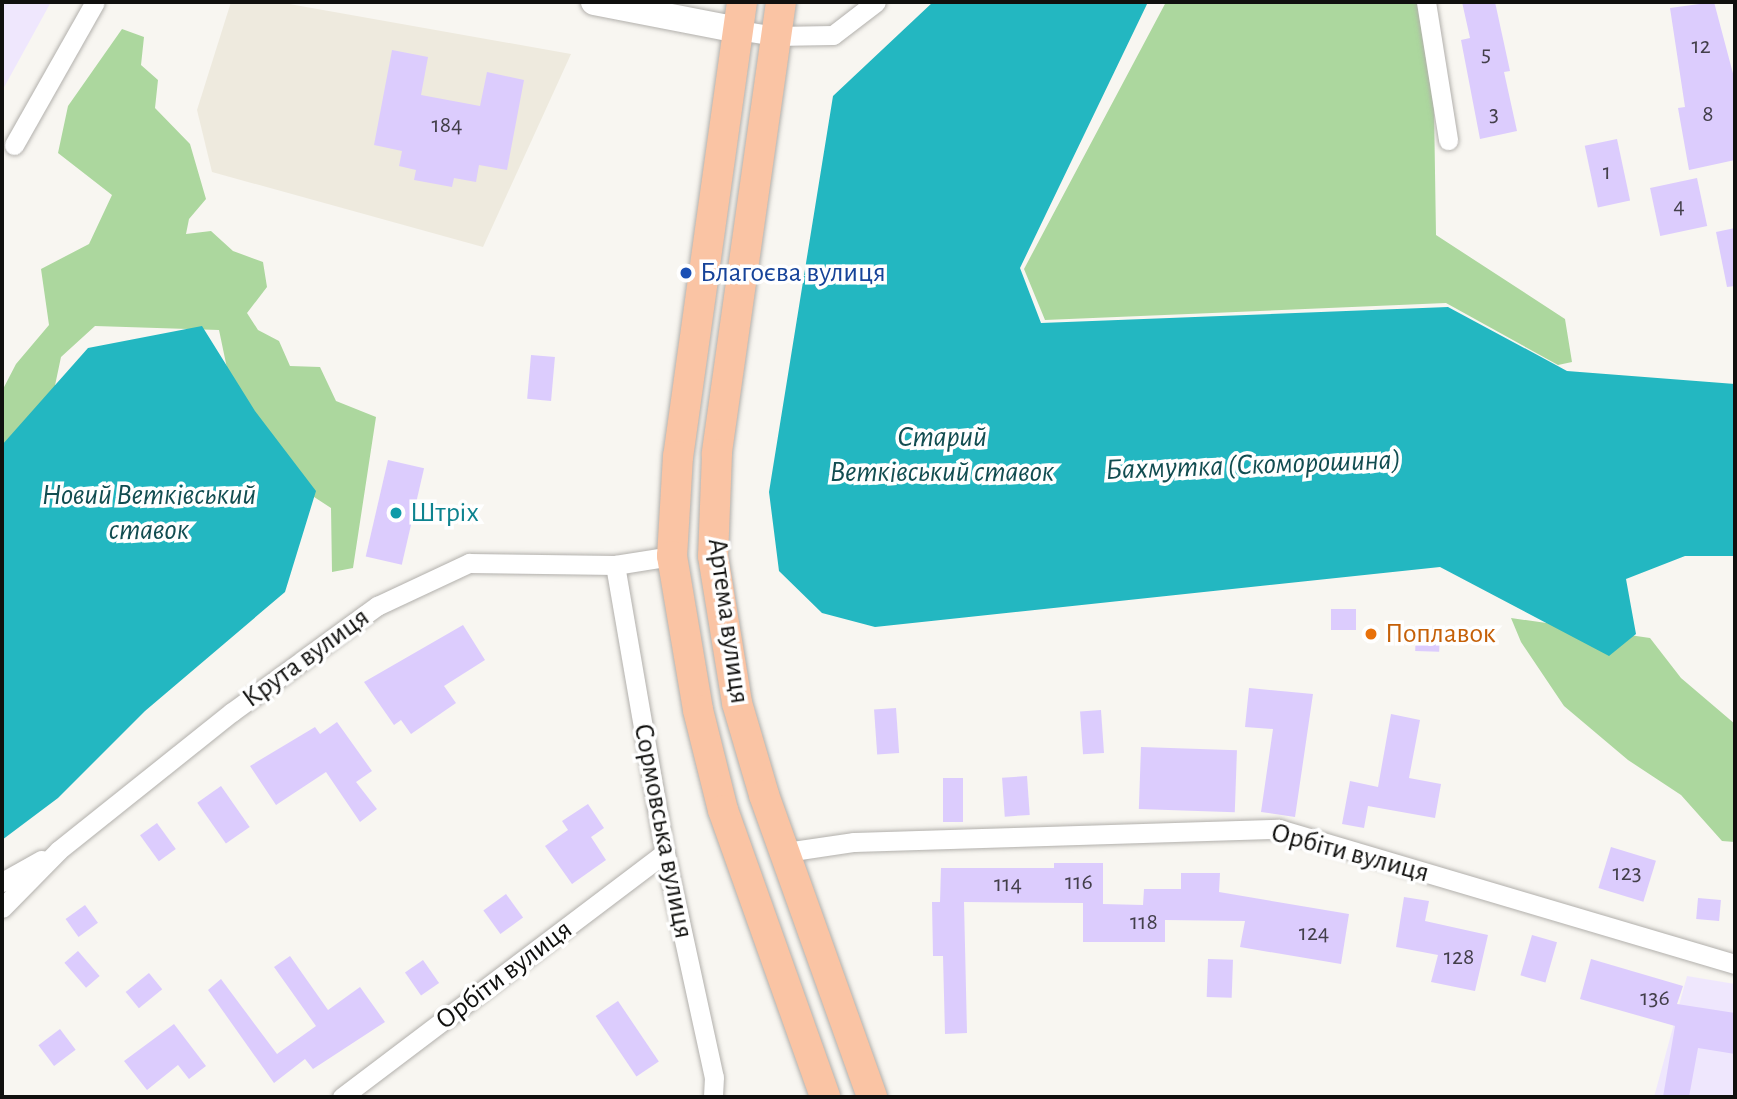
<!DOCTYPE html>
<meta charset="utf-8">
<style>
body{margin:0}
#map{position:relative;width:1737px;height:1099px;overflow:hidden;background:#f8f6f1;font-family:"Alegreya Sans",sans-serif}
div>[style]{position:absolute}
.built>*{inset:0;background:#eeeade}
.industrial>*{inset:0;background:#efe7fd}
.green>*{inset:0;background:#acd79e}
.water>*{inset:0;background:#23b7c1}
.building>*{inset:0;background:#dcccfd;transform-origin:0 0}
.roads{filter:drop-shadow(0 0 2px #b2b0ac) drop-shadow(0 0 2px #b2b0ac)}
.street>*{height:19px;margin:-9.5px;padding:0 9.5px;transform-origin:9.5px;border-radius:9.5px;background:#fff}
.secondary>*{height:26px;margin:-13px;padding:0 13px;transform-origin:13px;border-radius:13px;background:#fff}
.primary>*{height:30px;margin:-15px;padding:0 15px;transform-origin:15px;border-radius:15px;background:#fac4a4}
.dots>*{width:19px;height:19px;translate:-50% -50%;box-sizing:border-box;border:4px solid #fff;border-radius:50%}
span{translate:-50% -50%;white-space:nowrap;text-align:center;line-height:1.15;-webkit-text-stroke:7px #fff;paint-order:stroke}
.number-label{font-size:24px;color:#433f4a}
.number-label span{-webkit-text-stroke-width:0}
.transit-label{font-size:28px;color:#164399}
.left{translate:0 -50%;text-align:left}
.culture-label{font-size:28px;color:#0d838f}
.street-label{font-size:28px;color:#10100e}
.food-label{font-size:28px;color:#c56008}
.water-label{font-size:30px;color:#124d51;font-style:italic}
.frame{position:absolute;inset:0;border:4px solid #10100e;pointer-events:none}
</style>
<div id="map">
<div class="built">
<i style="clip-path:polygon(231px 2px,278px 2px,571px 54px,483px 247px,212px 172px,197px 110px)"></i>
</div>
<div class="industrial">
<i style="clip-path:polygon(2px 2px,51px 2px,2px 91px)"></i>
<i style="clip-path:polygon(1687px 976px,1735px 984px,1735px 1097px,1654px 1097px)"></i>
</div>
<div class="green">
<i style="clip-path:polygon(1166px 2px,1417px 2px,1434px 108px,1436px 235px,1565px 319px,1572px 362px,1558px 365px,1446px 303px,1045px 320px,1024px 269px)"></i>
<i style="clip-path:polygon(122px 29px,144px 37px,141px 65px,158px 80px,155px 108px,190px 144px,206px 199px,189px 219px,186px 234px,211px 231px,233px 251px,263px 262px,267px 287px,247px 313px,258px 330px,279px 341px,290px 366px,320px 367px,336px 401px,376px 417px,353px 568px,332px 572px,331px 508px,288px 480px,233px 397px,219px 330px,95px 326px,61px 357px,49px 414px,2px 464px,2px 391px,16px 364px,49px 325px,41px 269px,89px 244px,112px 195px,58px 153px,68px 106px)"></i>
<i style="clip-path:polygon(1511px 618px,1650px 638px,1681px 678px,1735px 724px,1735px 842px,1722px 841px,1681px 795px,1628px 760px,1564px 706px,1521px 642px)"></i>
</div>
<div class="water">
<i style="clip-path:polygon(933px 2px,1148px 2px,1020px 268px,1041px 323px,1448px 307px,1567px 371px,1735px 384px,1735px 556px,1685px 556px,1626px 579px,1636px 634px,1609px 656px,1440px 567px,875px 627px,822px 613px,779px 571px,769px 492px,833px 96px)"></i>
<i style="clip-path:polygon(202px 326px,255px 411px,316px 491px,285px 592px,145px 711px,58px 798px,2px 840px,2px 445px,88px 348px)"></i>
</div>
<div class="building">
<i style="clip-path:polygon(1462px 2px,1495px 2px,1510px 71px,1504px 72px,1517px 131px,1480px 139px,1461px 40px,1470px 38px)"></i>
<i style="clip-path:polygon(1714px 2px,1735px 81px,1735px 160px,1689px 170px,1678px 108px,1685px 107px,1670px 8px)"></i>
<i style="clip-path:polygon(392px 50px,428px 57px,421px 95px,480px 106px,487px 72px,524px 80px,507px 170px,479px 165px,476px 182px,454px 178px,452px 187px,414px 180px,416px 170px,399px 166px,402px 151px,374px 145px)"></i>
<i style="left:1617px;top:139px;width:63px;height:33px;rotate:78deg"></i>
<i style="left:1697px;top:178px;width:49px;height:48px;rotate:78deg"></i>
<i style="clip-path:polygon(1735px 228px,1735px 286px,1727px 287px,1716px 232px)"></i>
<i style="left:531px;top:355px;width:24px;height:44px;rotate:5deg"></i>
<i style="left:388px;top:460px;width:37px;height:99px;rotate:13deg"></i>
<i style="left:1331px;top:609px;width:25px;height:21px"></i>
<i style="clip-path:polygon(463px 625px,485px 660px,444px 686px,456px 703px,411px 734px,401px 720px,394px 725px,364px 682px)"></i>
<i style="left:1416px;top:628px;width:24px;height:23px;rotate:2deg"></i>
<i style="clip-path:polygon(1249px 688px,1313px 694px,1295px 817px,1261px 812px,1273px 729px,1245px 727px)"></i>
<i style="left:896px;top:708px;width:45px;height:22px;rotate:86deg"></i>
<i style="left:1101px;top:710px;width:43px;height:21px;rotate:86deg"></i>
<i style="clip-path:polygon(1391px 714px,1420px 720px,1409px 778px,1441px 784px,1435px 818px,1368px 806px,1364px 828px,1342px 824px,1350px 781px,1378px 787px)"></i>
<i style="clip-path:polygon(337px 722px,372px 771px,356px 782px,377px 809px,360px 822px,326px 772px,276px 805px,250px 766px,315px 727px,320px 734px)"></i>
<i style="left:1141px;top:747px;width:96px;height:62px;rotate:2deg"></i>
<i style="left:1027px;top:776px;width:39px;height:25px;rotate:86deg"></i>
<i style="left:943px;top:778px;width:20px;height:44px"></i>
<i style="left:221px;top:786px;width:50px;height:29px;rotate:55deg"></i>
<i style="clip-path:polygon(588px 804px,604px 828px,591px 837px,606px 860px,572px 884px,545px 846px,568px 830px,562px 821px)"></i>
<i style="left:157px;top:823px;width:32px;height:21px;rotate:54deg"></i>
<i style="left:1611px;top:847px;width:47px;height:43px;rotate:17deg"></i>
<i style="clip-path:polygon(1054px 863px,1103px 863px,1103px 904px,1143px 905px,1144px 889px,1181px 889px,1181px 873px,1220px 873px,1219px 892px,1349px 914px,1341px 964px,1240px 947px,1245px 921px,1165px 920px,1165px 942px,1083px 942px,1083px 903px,964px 902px,967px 1033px,945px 1034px,943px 956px,933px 956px,932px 902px,940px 902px,941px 868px,1054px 868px)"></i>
<i style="left:506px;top:894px;width:29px;height:28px;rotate:54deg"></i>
<i style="clip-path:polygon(1404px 897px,1429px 901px,1425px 921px,1488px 935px,1475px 991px,1431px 982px,1438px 955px,1396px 947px)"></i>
<i style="left:1698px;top:898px;width:23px;height:21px;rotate:5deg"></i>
<i style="left:85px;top:905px;width:22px;height:24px;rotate:54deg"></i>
<i style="left:1532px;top:935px;width:26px;height:42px;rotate:16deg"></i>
<i style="left:78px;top:951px;width:33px;height:18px;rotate:49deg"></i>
<i style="clip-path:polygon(290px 956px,328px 1010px,360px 987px,385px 1022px,313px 1069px,305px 1059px,274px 1083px,208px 990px,221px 979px,277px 1054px,316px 1026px,274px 967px)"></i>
<i style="left:1208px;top:959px;width:25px;height:38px;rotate:2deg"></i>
<i style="clip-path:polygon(1591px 959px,1683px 986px,1677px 1004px,1735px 1013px,1735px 1054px,1698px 1048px,1689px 1097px,1663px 1097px,1675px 1026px,1580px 999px)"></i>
<i style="left:423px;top:960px;width:28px;height:22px;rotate:55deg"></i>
<i style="left:149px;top:973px;width:21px;height:30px;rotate:51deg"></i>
<i style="left:618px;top:1001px;width:73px;height:27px;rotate:56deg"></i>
<i style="clip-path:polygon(174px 1024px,206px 1066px,189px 1079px,178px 1065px,147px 1090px,124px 1061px)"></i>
<i style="left:60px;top:1029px;width:26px;height:27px;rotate:53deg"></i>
</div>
<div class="roads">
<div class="street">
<i style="left:1426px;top:2px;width:140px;rotate:80.9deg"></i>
<i style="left:738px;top:30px;width:37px;rotate:9deg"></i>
<i style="left:775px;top:36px;width:58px;rotate:-1deg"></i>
<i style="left:833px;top:35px;width:54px;rotate:-37.5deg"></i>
<i style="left:14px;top:145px;width:164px;rotate:-60.5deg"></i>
<i style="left:615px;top:565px;width:292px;rotate:80.2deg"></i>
<i style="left:665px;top:853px;width:229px;rotate:77.7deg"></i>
<i style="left:714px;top:1077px;width:20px;rotate:93deg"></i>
<i style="left:786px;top:852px;width:69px;rotate:-8.4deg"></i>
<i style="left:854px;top:842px;width:425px;rotate:-1.8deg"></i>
<i style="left:1279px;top:829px;width:476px;rotate:16.5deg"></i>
<i style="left:2px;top:882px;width:45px;rotate:-29.4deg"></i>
<i style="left:2px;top:908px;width:81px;rotate:-45.5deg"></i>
<i style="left:59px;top:850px;width:221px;rotate:-38.6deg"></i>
<i style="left:232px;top:712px;width:180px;rotate:-36.2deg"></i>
<i style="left:377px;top:606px;width:102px;rotate:-25.1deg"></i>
<i style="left:469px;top:563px;width:146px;rotate:0.8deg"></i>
<i style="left:615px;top:565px;width:58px;rotate:-9deg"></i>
<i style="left:342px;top:1097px;width:405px;rotate:-37.1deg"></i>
</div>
<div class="secondary">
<i style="left:594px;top:2px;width:147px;rotate:11deg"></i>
</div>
<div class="primary">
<i style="left:742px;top:2px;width:458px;rotate:98deg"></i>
<i style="left:678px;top:456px;width:100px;rotate:93.4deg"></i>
<i style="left:672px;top:556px;width:156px;rotate:80.4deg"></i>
<i style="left:698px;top:710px;width:103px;rotate:76deg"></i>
<i style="left:723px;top:810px;width:305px;rotate:70.4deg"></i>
<i style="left:781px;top:2px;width:457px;rotate:98.1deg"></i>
<i style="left:717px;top:454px;width:102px;rotate:92.2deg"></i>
<i style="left:713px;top:556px;width:149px;rotate:80.7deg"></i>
<i style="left:737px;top:703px;width:96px;rotate:73.6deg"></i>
<i style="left:764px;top:795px;width:321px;rotate:70.3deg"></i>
</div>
</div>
<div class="dots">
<i style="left:686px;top:273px;background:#1a4fb4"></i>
<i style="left:396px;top:513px;background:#0f9aa8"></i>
<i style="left:1371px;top:634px;background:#e8710a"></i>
</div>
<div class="number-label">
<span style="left:1701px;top:47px">12</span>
<span style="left:1486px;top:55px">5</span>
<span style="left:1494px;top:115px">3</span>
<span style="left:1708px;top:115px">8</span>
<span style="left:447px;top:126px">184</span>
<span style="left:1607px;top:173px">1</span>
<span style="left:1679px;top:207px">4</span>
<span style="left:1627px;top:874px">123</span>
<span style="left:1079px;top:883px">116</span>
<span style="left:1008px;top:885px">114</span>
<span style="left:1144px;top:923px">118</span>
<span style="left:1314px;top:934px">124</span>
<span style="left:1459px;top:958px">128</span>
<span style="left:1655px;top:999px">136</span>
</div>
<div class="transit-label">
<span class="left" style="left:700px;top:273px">Благоєва вулиця</span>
</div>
<div class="culture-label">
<span class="left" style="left:410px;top:513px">Штріх</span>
</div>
<div class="street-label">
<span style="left:728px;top:621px;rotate:82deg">Артема вулиця</span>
<span style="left:306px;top:658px;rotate:-36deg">Крута вулиця</span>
<span style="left:663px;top:831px;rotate:79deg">Сормовська вулиця</span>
<span style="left:1350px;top:853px;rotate:15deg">Орбіти вулиця</span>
<span style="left:504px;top:975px;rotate:-37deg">Орбіти вулиця</span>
</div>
<div class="food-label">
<span class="left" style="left:1385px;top:634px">Поплавок</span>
</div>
<div class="water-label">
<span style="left:942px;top:454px">Старий<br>Ветківський ставок</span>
<span style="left:1253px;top:465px;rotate:-2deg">Бахмутка (Скоморошина)</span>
<span style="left:149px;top:512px">Новий Ветківський<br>ставок</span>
</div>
<div class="frame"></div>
</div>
